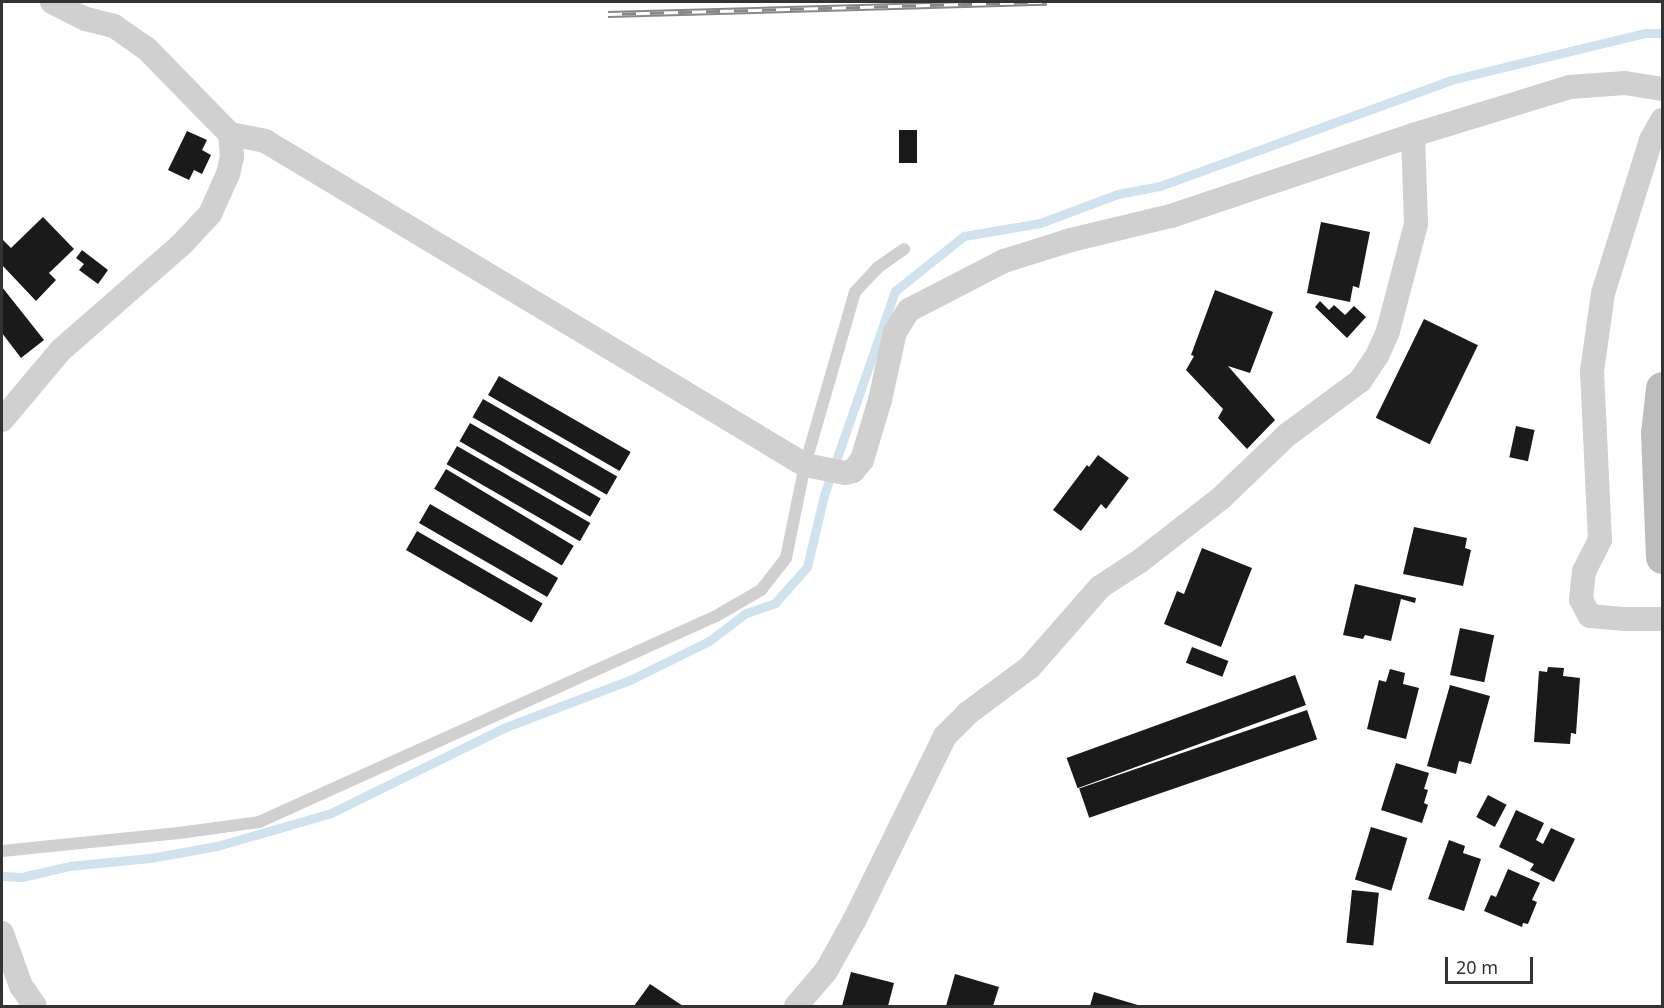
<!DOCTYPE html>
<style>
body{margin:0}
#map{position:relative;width:1664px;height:1008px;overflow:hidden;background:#fff;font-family:"Noto Sans",sans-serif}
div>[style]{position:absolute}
.stream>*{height:9px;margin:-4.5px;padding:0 4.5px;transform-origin:4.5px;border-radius:4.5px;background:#cfe2ee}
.building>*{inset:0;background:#1a1a1a;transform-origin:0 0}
.lane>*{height:12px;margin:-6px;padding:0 6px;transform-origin:6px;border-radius:6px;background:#d0d0d0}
.street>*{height:24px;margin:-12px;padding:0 12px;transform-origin:12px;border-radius:12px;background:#d0d0d0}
.secondary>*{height:33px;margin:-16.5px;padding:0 16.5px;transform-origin:16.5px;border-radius:16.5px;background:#bdbdbd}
.rail>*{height:7px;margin-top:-3.5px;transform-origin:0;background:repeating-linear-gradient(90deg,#fff 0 14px,#888 0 28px);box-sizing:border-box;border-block:2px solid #888}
span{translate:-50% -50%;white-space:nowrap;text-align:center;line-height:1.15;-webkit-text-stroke:6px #fff;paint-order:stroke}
.frame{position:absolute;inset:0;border:3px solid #333;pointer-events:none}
.scale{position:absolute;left:1445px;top:957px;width:88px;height:27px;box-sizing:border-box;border:3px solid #333;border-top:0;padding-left:8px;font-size:18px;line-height:21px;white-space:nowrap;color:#333;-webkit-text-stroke:4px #fff;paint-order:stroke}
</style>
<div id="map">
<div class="stream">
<i style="left:2px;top:876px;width:20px;rotate:3deg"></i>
<i style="left:22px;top:877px;width:48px;rotate:-13.2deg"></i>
<i style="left:69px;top:866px;width:81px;rotate:-5.6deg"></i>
<i style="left:150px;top:858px;width:68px;rotate:-10.2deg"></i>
<i style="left:217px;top:846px;width:119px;rotate:-16.1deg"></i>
<i style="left:331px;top:813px;width:195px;rotate:-26.2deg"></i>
<i style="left:506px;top:727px;width:133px;rotate:-20.8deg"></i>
<i style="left:630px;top:680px;width:88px;rotate:-26.3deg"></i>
<i style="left:709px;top:641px;width:46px;rotate:-37.1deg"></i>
<i style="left:746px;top:613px;width:31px;rotate:-19deg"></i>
<i style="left:775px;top:603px;width:48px;rotate:-48.4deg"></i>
<i style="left:807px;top:567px;width:74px;rotate:-76.7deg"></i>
<i style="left:824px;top:495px;width:216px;rotate:-70.8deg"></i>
<i style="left:895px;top:291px;width:88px;rotate:-38.6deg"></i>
<i style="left:964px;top:236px;width:77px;rotate:-9.7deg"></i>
<i style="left:1040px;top:223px;width:83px;rotate:-20.4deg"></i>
<i style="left:1118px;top:194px;width:43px;rotate:-10.8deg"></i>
<i style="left:1160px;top:186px;width:310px;rotate:-20deg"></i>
<i style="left:1451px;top:80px;width:201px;rotate:-13.6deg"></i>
<i style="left:1646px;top:33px;width:16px"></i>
</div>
<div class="building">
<i style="left:899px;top:130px;width:18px;height:33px"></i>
<i style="clip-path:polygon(187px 131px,207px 140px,202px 150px,211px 155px,202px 174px,194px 170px,189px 180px,168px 170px)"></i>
<i style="clip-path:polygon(43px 217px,74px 249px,49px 273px,56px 280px,36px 301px,2px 265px,2px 241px,3px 240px,11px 248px)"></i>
<i style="clip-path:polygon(1321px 222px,1370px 232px,1359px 288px,1353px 286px,1350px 302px,1307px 293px)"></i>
<i style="clip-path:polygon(82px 250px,108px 270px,98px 284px,79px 270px,84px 264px,76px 258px)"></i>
<i style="clip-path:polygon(2px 287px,44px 340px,21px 358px,2px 333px)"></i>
<i style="clip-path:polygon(1215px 290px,1273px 312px,1250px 373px,1228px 366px,1275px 420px,1247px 449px,1218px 418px,1223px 409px,1186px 370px,1194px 356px,1191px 355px)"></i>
<i style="clip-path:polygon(1320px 301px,1329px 310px,1334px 305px,1345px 315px,1354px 306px,1366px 317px,1347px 338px,1315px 307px)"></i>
<i style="left:1424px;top:319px;width:60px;height:110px;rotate:26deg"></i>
<i style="left:499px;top:376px;width:152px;height:22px;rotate:30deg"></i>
<i style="left:483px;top:399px;width:155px;height:21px;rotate:30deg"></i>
<i style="left:470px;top:423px;width:151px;height:21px;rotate:30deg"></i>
<i style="left:1516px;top:426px;width:19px;height:32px;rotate:12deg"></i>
<i style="left:457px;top:446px;width:154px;height:21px;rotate:30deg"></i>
<i style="clip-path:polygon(1098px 455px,1129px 478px,1106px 509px,1101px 504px,1081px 531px,1053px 510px,1087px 465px,1089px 467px)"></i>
<i style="left:446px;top:469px;width:149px;height:23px;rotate:31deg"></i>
<i style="left:430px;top:504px;width:148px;height:22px;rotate:30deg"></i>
<i style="clip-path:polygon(1414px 527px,1467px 538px,1465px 548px,1471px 550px,1463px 586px,1403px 574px)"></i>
<i style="left:417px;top:531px;width:145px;height:22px;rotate:30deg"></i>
<i style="clip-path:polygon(1202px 548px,1252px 568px,1221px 647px,1164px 624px,1177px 591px,1184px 594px)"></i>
<i style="clip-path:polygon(1355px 584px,1416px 598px,1415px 603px,1401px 599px,1391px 641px,1365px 635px,1363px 639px,1343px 635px)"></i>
<i style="left:1460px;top:628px;width:35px;height:48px;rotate:12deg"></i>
<i style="left:1192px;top:647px;width:39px;height:17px;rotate:21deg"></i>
<i style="clip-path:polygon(1548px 667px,1564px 668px,1563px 676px,1580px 678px,1576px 734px,1571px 733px,1570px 744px,1534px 742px,1539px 671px,1547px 672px)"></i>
<i style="clip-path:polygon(1390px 669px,1405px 673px,1403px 684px,1419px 688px,1406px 739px,1367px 729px,1379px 680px,1386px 682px)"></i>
<i style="left:1295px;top:675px;width:32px;height:243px;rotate:70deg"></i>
<i style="clip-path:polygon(1450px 685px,1490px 696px,1471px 764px,1459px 761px,1456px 774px,1427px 766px)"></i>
<i style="left:1307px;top:710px;width:31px;height:241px;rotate:71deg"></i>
<i style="clip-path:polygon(1396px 763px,1429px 773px,1424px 789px,1428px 790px,1424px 803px,1428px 805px,1422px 823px,1381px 810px)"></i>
<i style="left:1488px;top:795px;width:21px;height:25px;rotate:28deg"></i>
<i style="clip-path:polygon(1516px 810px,1544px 823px,1536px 840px,1543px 844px,1551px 828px,1575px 839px,1554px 882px,1530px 870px,1534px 864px,1499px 847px)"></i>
<i style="left:1371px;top:827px;width:38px;height:55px;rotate:17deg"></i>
<i style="clip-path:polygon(1449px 840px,1465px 846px,1463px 853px,1481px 859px,1464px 911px,1428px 899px)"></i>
<i style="clip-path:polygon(1508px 869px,1540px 883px,1532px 900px,1537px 902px,1528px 924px,1523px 923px,1522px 927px,1484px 911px,1491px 895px,1496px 897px)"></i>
<i style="left:1352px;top:890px;width:27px;height:53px;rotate:6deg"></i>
<i style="clip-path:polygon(851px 972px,894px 983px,888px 1006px,842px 1006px)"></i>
<i style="clip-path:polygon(955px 974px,999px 987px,993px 1006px,946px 1006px)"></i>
<i style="clip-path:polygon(650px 984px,683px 1006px,634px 1006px)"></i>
<i style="clip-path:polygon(1094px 992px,1141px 1006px,1090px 1006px)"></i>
</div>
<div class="lane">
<i style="left:2px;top:851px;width:178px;rotate:-5.8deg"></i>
<i style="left:179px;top:833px;width:81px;rotate:-7.8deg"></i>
<i style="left:259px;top:822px;width:501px;rotate:-24.26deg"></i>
<i style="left:716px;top:616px;width:52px;rotate:-30deg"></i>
<i style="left:761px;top:590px;width:41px;rotate:-52deg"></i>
<i style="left:786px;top:558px;width:95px;rotate:-78.5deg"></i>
<i style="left:805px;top:465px;width:180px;rotate:-73.9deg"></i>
<i style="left:855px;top:292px;width:33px;rotate:-47deg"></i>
<i style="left:877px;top:268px;width:33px;rotate:-35deg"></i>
</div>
<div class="street">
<i style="left:52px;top:2px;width:38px;rotate:27deg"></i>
<i style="left:86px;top:19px;width:29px;rotate:14deg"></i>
<i style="left:114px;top:26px;width:39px;rotate:35deg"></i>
<i style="left:146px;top:48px;width:120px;rotate:45.7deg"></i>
<i style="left:230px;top:134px;width:36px;rotate:11deg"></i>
<i style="left:265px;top:141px;width:630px;rotate:30.96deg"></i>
<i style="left:805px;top:465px;width:41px;rotate:11.3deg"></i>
<i style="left:845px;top:473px;width:8px;rotate:-14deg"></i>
<i style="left:853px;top:471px;width:14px;rotate:-51deg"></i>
<i style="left:862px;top:460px;width:63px;rotate:-73.3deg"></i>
<i style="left:880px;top:400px;width:70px;rotate:-77.6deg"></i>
<i style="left:895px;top:332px;width:26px;rotate:-58deg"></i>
<i style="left:909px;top:310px;width:107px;rotate:-27.3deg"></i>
<i style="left:1004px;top:261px;width:70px;rotate:-17.4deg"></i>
<i style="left:1071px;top:240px;width:103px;rotate:-13.5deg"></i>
<i style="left:1171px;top:216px;width:255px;rotate:-18.5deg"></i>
<i style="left:1413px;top:135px;width:164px;rotate:-17deg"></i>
<i style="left:1570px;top:87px;width:55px;rotate:-4.2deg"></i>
<i style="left:1625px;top:83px;width:37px;rotate:9deg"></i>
<i style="left:1662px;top:120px;width:23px;rotate:119deg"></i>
<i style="left:1651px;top:140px;width:160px;rotate:107.4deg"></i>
<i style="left:1603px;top:293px;width:79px;rotate:98deg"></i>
<i style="left:1592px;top:371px;width:169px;rotate:87.3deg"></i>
<i style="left:1600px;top:540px;width:35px;rotate:117deg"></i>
<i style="left:1584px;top:571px;width:29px;rotate:96deg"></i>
<i style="left:1581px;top:600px;width:18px;rotate:61deg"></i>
<i style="left:1590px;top:616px;width:33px;rotate:5deg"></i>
<i style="left:1623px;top:619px;width:39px"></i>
<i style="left:2px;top:420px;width:92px;rotate:-49.9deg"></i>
<i style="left:61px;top:350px;width:159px;rotate:-41.2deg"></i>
<i style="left:181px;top:245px;width:42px;rotate:-46.9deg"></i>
<i style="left:210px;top:214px;width:44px;rotate:-65.8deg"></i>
<i style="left:228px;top:174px;width:17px;rotate:-77deg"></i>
<i style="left:232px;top:157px;width:23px;rotate:-95deg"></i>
<i style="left:2px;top:933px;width:56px;rotate:70.3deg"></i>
<i style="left:21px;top:986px;width:24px;rotate:55deg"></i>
<i style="left:796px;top:1006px;width:46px;rotate:-49.4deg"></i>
<i style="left:826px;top:971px;width:57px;rotate:-60.8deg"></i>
<i style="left:854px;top:921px;width:206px;rotate:-63.8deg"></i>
<i style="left:945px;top:736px;width:33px;rotate:-45deg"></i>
<i style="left:968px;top:713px;width:77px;rotate:-36.6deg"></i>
<i style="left:1030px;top:667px;width:106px;rotate:-48.8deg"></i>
<i style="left:1100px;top:587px;width:48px;rotate:-33deg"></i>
<i style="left:1140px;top:561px;width:101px;rotate:-37.8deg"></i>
<i style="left:1220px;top:499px;width:93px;rotate:-43.7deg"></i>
<i style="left:1287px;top:435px;width:91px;rotate:-36.5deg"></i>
<i style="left:1360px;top:381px;width:30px;rotate:-56deg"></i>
<i style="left:1377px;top:356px;width:27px;rotate:-66deg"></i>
<i style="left:1388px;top:331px;width:111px;rotate:-75.3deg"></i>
<i style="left:1416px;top:224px;width:89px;rotate:-91.9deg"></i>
</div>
<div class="secondary">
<i style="left:1662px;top:388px;width:45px;rotate:96.3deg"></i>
<i style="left:1657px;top:433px;width:124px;rotate:87.7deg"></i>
</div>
<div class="rail">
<i style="left:608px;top:14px;width:439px;rotate:-1.6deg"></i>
</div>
<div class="frame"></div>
<div class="scale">20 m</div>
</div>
